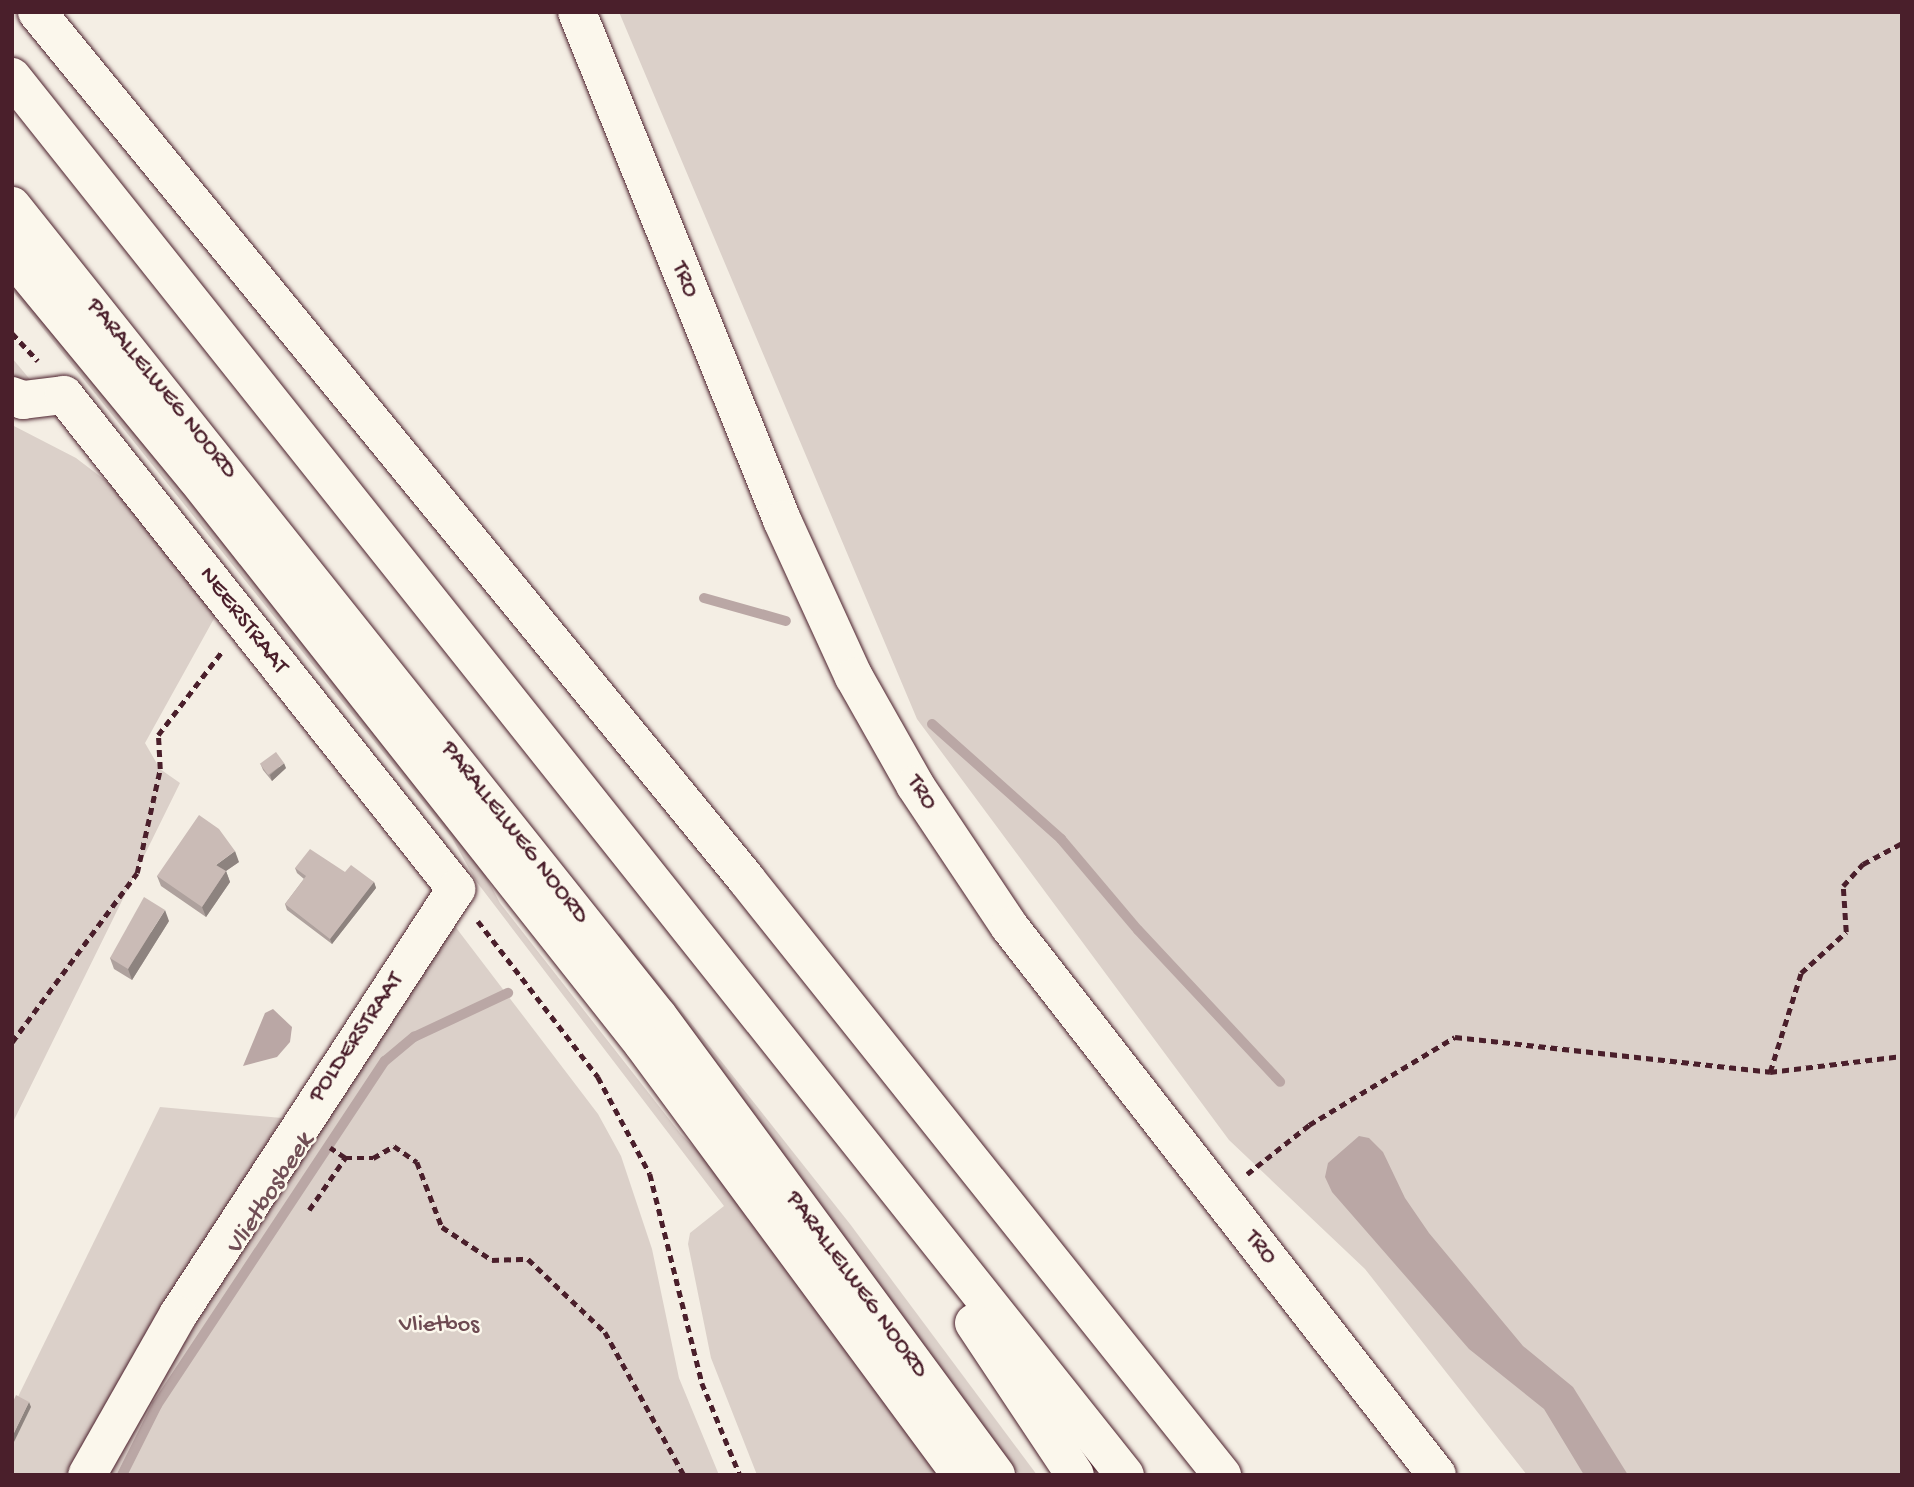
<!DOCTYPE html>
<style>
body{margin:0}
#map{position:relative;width:1914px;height:1487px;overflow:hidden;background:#f4eee4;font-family:"Gochi Hand",sans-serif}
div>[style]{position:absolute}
.green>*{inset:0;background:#dbd0c9}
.water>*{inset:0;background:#baa7a5}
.stream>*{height:10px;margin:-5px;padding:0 5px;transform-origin:5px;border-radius:5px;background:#baa7a5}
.path>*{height:4.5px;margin-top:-2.25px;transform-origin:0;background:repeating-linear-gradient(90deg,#4a1f2b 0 7px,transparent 0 12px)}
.roads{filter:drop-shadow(0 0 2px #4a1f2b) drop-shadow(0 0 2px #4a1f2b)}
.minor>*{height:38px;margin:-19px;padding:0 19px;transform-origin:19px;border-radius:19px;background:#fbf7ec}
.highway>*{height:38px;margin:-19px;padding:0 19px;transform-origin:19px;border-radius:19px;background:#fbf7ec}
.wall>*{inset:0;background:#aea19d}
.shaded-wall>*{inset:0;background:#8d837f}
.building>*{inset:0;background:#cabbb6;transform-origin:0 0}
span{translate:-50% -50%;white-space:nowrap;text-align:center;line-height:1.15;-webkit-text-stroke:5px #fbf7ec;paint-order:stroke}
.street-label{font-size:24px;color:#4a1f2b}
.park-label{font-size:24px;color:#6e4b52}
.water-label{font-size:26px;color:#714f56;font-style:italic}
.frame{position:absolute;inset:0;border:14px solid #4a1f2b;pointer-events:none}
</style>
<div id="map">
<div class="green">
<i style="clip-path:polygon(619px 12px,1902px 12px,1902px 1475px,1527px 1475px,1365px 1269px,1229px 1140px,917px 719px)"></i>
<i style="clip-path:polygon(12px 274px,466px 839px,500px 903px,680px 1133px,725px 1179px,943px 1475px,757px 1475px,711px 1358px,688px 1244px,690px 1233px,724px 1206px,476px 881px,452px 838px,12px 290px)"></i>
<i style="clip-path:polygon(12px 358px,33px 383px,12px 383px)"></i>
<i style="clip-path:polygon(12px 425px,76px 458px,114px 487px,216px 615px,145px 743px,160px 769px,180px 783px,12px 1124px)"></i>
<i style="clip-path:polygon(454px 925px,598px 1114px,621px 1156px,652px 1249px,679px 1378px,719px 1475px,103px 1475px,125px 1433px)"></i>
<i style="clip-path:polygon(620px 933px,850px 1224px,1037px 1475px,1020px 1475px,987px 1439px,616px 936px)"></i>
<i style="clip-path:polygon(160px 1107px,282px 1118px,70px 1475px,12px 1475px,12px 1409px)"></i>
</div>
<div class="water">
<i style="clip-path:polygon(273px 1009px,292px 1027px,290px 1042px,277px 1057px,243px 1066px,265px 1013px)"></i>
<i style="clip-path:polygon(1359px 1136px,1369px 1138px,1383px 1152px,1405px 1198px,1429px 1233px,1523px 1346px,1573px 1387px,1628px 1475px,1584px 1475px,1544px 1409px,1469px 1349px,1332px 1192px,1325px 1177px,1328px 1163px)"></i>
</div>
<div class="stream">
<i style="left:704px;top:598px;width:85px;rotate:15.7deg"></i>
<i style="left:932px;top:724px;width:173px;rotate:41.7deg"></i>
<i style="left:1061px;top:839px;width:119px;rotate:49.8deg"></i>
<i style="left:1138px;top:930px;width:208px;rotate:46.9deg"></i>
<i style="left:122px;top:1475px;width:78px;rotate:-63.4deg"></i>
<i style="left:157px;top:1405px;width:413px;rotate:-56.5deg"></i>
<i style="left:385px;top:1061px;width:38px;rotate:-40deg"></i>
<i style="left:414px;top:1037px;width:104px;rotate:-25.1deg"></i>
</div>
<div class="path">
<i style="left:12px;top:333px;width:38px;rotate:47deg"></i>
<i style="left:478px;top:921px;width:197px;rotate:52.4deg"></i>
<i style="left:598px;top:1077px;width:110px;rotate:61.8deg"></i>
<i style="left:650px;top:1174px;width:215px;rotate:76deg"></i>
<i style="left:702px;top:1383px;width:100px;rotate:67.6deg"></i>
<i style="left:12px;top:1042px;width:210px;rotate:-53.5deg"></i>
<i style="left:137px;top:873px;width:107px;rotate:-77.5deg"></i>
<i style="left:160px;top:769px;width:34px;rotate:-93deg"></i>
<i style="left:158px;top:735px;width:107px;rotate:-52.6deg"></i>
<i style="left:1770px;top:1072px;width:104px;rotate:-72.6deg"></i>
<i style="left:1801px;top:973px;width:61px;rotate:-42.3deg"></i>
<i style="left:1846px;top:932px;width:46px;rotate:-93.7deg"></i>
<i style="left:1843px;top:886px;width:30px;rotate:-48deg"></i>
<i style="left:1863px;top:864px;width:44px;rotate:-28.3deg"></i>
<i style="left:345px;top:1158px;width:28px"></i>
<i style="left:373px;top:1158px;width:24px;rotate:-30deg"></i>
<i style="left:394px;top:1146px;width:28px;rotate:35deg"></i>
<i style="left:417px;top:1162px;width:70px;rotate:69deg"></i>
<i style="left:442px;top:1227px;width:60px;rotate:33.4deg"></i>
<i style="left:492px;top:1260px;width:36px;rotate:-2deg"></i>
<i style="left:528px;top:1259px;width:106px;rotate:43.5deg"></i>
<i style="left:605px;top:1332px;width:163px;rotate:61.1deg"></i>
<i style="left:1247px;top:1174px;width:79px;rotate:-38.3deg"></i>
<i style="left:1309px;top:1125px;width:170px;rotate:-31.1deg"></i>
<i style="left:1455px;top:1037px;width:317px;rotate:6.3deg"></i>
<i style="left:1770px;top:1072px;width:133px;rotate:-6.9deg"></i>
<i style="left:309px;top:1210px;width:63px;rotate:-55.3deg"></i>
<i style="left:345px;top:1158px;width:18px;rotate:-146deg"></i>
</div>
<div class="roads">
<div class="minor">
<i style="left:577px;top:12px;width:548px;rotate:68.02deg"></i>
<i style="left:782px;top:520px;width:173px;rotate:65.4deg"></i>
<i style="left:854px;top:677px;width:124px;rotate:60.5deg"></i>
<i style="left:915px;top:785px;width:169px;rotate:56.3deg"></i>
<i style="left:1009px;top:926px;width:696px;rotate:52.06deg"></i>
<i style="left:12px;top:396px;width:12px;rotate:20deg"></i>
<i style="left:23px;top:400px;width:41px;rotate:-7deg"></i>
<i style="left:64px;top:395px;width:631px;rotate:51.57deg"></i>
<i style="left:456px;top:889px;width:509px;rotate:123.13deg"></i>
<i style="left:178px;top:1315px;width:184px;rotate:119.6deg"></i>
</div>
<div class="highway">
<i style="left:37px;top:12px;width:1120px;rotate:50.72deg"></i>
<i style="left:746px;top:879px;width:763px;rotate:51.39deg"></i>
<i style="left:12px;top:77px;width:1787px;rotate:51.48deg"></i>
<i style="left:12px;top:206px;width:1036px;rotate:51.43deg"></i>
<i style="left:658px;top:1016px;width:570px;rotate:53.63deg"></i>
<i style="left:12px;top:255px;width:289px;rotate:50.5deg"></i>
<i style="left:196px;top:478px;width:721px;rotate:51.7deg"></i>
<i style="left:643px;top:1044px;width:536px;rotate:53.58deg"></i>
<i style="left:974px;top:1323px;width:182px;rotate:56.4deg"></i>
</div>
</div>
<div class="wall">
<i style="clip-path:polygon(261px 765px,286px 768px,272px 781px,263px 770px)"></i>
<i style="clip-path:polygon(239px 862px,226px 871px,230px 882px,206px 917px,161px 886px,157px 876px)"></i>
<i style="clip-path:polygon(295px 868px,345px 872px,374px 882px,376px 888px,332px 944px,287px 910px,285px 904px,304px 879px,297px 873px)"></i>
<i style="clip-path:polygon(169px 921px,132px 980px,114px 969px,110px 958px)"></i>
</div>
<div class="shaded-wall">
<i style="clip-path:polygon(284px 763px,286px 768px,272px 781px,270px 775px)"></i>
<i style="clip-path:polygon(235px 851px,239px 862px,220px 875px,216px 865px)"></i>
<i style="clip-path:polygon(226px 871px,230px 882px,206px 917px,202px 907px)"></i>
<i style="clip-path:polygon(374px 882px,376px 888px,332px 944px,330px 939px)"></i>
<i style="clip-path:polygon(165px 910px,169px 921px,132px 980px,128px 969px)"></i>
<i style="clip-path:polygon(29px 1402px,31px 1407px,12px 1446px,12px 1437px)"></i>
</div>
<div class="building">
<i style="left:276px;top:752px;width:14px;height:20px;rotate:54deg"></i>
<i style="clip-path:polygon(199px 815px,219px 829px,235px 851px,216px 865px,226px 871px,202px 907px,157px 876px)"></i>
<i style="clip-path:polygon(310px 849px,345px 872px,351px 865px,374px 882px,330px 939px,285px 904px,306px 876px,295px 868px)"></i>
<i style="clip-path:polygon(144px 897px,165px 910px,128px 969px,110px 958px)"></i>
<i style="clip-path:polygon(16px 1395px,29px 1402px,12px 1437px,12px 1404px)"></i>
</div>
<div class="street-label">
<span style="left:684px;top:280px;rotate:68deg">TRO</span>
<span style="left:161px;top:389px;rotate:51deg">PARALLELWEG NOORD</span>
<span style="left:243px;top:621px;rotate:52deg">NEERSTRAAT</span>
<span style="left:921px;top:793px;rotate:58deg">TRO</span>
<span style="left:514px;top:833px;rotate:52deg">PARALLELWEG NOORD</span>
<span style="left:357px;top:1038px;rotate:-56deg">POLDERSTRAAT</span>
<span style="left:1260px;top:1248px;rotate:52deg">TRO</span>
<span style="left:856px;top:1285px;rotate:54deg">PARALLELWEG NOORD</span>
</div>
<div class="park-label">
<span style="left:439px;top:1326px">Vlietbos</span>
</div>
<div class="water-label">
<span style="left:271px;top:1195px;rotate:-57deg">Vlietbosbeek</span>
</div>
<div class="frame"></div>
</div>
